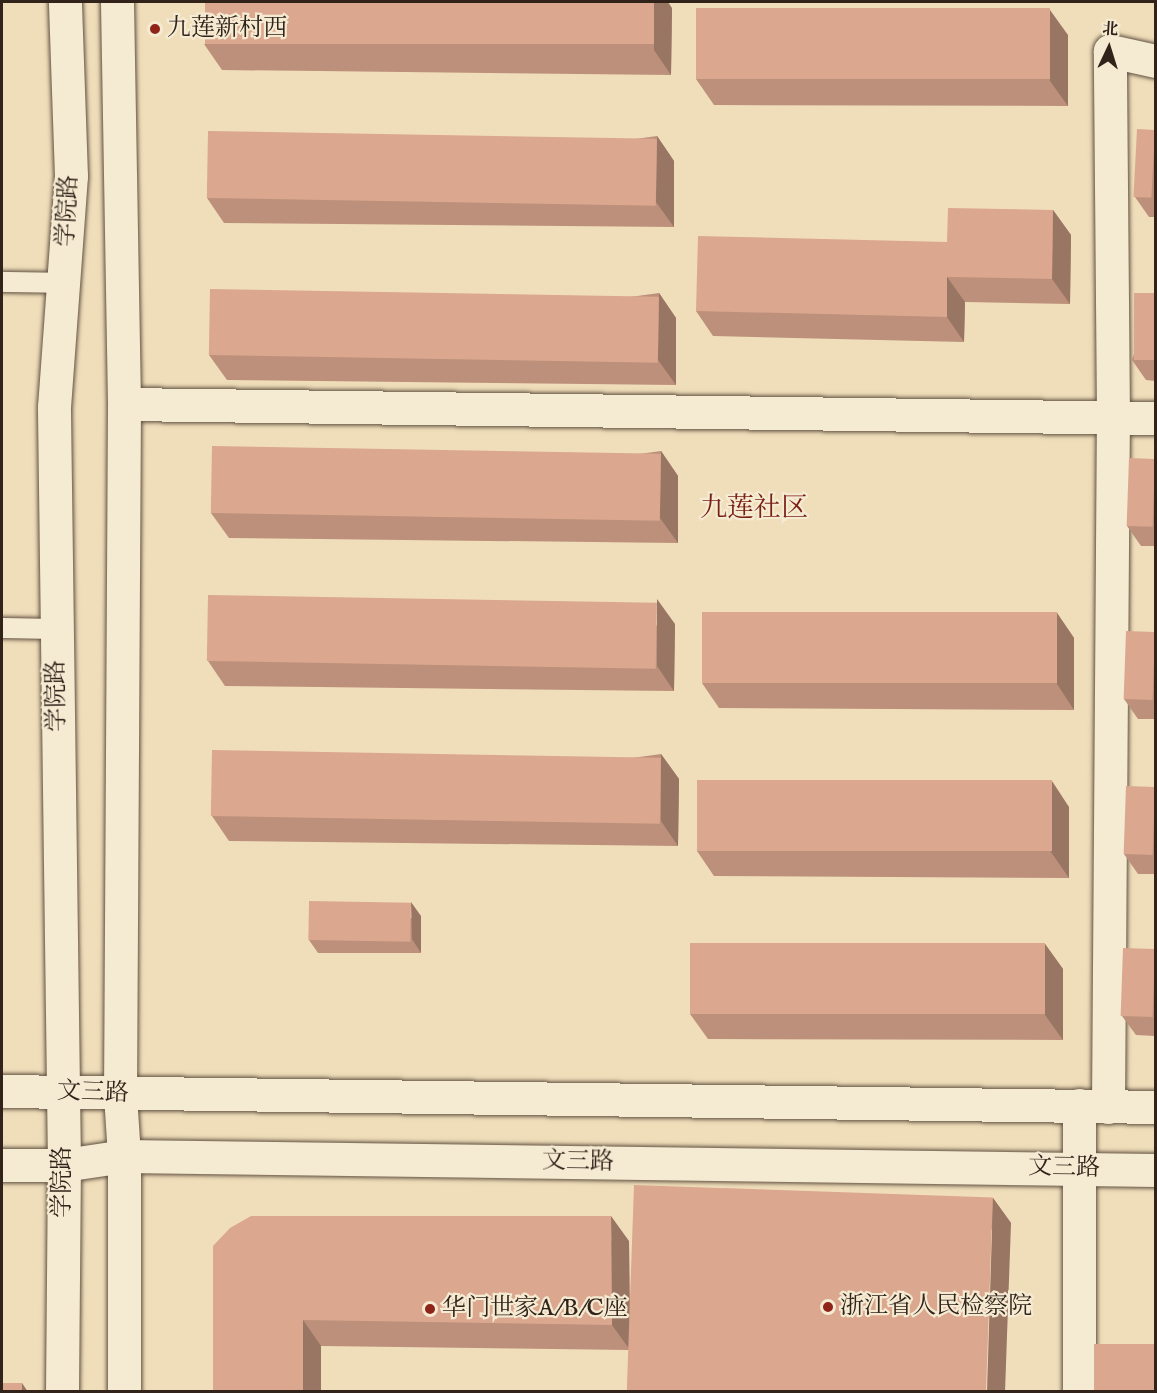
<!DOCTYPE html>
<meta charset="utf-8">
<style>
body{margin:0}
#map{position:relative;width:1157px;height:1393px;overflow:hidden;background:#f0deba;font-family:"IM FELL English","Noto Serif SC",serif}
div>[style]{position:absolute}
.roads{filter:drop-shadow(0 0 2px #615242) drop-shadow(0 0 2px #615242)}
.service>*{height:20px;margin:-10px;padding:0 10px;transform-origin:10px;border-radius:10px;background:#f5ead2}
.minor>*{height:33px;margin:-16.5px;padding:0 16.5px;transform-origin:16.5px;border-radius:16.5px;background:#f5ead2}
.secondary>*{height:33px;margin:-16.5px;padding:0 16.5px;transform-origin:16.5px;border-radius:16.5px;background:#f5ead2}
.wall>*{inset:0;background:#bc907a}
.shaded-wall>*{inset:0;background:#997563}
.building>*{inset:0;background:#dba78e;transform-origin:0 0}
.dots>*{width:16px;height:16px;translate:-50% -50%;box-sizing:border-box;border:3px solid #f5ead2;border-radius:50%}
span{translate:-50% -50%;white-space:nowrap;text-align:center;line-height:1.15;-webkit-text-stroke:4.5px #f5ead2;paint-order:stroke}
.poi-label{font-size:24px;color:#31231a}
.left{translate:0 -50%;text-align:left}
.street-label{font-size:24px;color:#31231a}
.quarter-label{font-size:27px;color:#7a1f14}
.frame{position:absolute;inset:0;border:3px solid #31231a;pointer-events:none}
.north{position:absolute;left:1079px;top:18px;width:60px;height:60px;-webkit-text-stroke:4px #f5ead2;paint-order:stroke;rotate:4deg;font-size:16px;font-weight:700;line-height:24px;text-align:center;color:#31231a}
.north::after{content:'';display:block;margin:auto;width:21px;height:27px;background:#31231a;clip-path:polygon(50% 0,100% 100%,50% 72%,0 100%)}
</style>
<div id="map">
<div class="roads">
<div class="service">
<i style="left:2px;top:282px;width:61px;rotate:0.9deg"></i>
<i style="left:2px;top:628px;width:55px;rotate:1deg"></i>
</div>
<div class="minor">
<i style="left:124px;top:404px;width:1032px;rotate:0.78deg"></i>
<i style="left:1108px;top:1107px;width:691px;rotate:-89.59deg"></i>
<i style="left:1113px;top:416px;width:365px;rotate:-90.5deg"></i>
<i style="left:1110px;top:51px;width:47px;rotate:12.3deg"></i>
<i style="left:1079px;top:1392px;width:287px;rotate:-90deg"></i>
</div>
<div class="secondary">
<i style="left:117px;top:2px;width:402px;rotate:89deg"></i>
<i style="left:124px;top:404px;width:691px;rotate:90.33deg"></i>
<i style="left:120px;top:1095px;width:61px;rotate:86.2deg"></i>
<i style="left:124px;top:1156px;width:236px;rotate:90deg"></i>
<i style="left:2px;top:1091px;width:1154px;rotate:0.79deg"></i>
<i style="left:2px;top:1165px;width:62px"></i>
<i style="left:64px;top:1165px;width:61px;rotate:-8.5deg"></i>
<i style="left:124px;top:1156px;width:1032px;rotate:0.78deg"></i>
<i style="left:62px;top:1392px;width:227px;rotate:-89.5deg"></i>
<i style="left:64px;top:1165px;width:758px;rotate:-90.76deg"></i>
<i style="left:54px;top:407px;width:232px;rotate:-85.8deg"></i>
<i style="left:71px;top:176px;width:174px;rotate:-92deg"></i>
</div>
</div>
<div class="wall">
<i style="clip-path:polygon(672px 8px,671px 75px,222px 70px,204px 44px)"></i>
<i style="clip-path:polygon(1068px 35px,1068px 106px,714px 105px,696px 79px)"></i>
<i style="clip-path:polygon(1155px 130px,1155px 217px,1149px 217px,1135px 197px)"></i>
<i style="clip-path:polygon(657px 136px,674px 161px,674px 227px,224px 223px,207px 198px)"></i>
<i style="clip-path:polygon(1053px 210px,1071px 235px,1070px 304px,965px 302px,964px 342px,713px 336px,696px 311px,947px 242px)"></i>
<i style="clip-path:polygon(659px 293px,676px 318px,676px 385px,227px 380px,209px 355px)"></i>
<i style="clip-path:polygon(1155px 293px,1155px 381px,1146px 380px,1132px 360px)"></i>
<i style="clip-path:polygon(661px 451px,678px 476px,678px 543px,229px 538px,211px 513px)"></i>
<i style="clip-path:polygon(1155px 459px,1155px 546px,1141px 546px,1127px 526px)"></i>
<i style="clip-path:polygon(1057px 613px,1074px 638px,1074px 710px,719px 708px,702px 683px)"></i>
<i style="clip-path:polygon(675px 624px,674px 691px,225px 686px,208px 661px)"></i>
<i style="clip-path:polygon(1155px 632px,1155px 719px,1138px 719px,1124px 699px)"></i>
<i style="clip-path:polygon(661px 754px,679px 779px,678px 846px,229px 841px,212px 816px)"></i>
<i style="clip-path:polygon(1155px 787px,1155px 874px,1138px 874px,1124px 854px)"></i>
<i style="clip-path:polygon(1069px 807px,1069px 878px,714px 876px,697px 851px)"></i>
<i style="clip-path:polygon(421px 916px,421px 953px,318px 953px,309px 940px)"></i>
<i style="clip-path:polygon(1045px 944px,1063px 969px,1063px 1040px,708px 1039px,690px 1014px)"></i>
<i style="clip-path:polygon(1155px 949px,1155px 1036px,1136px 1035px,1122px 1016px)"></i>
<i style="clip-path:polygon(993px 1198px,1011px 1223px,629px 1350px,321px 1346px,321px 1392px,213px 1392px,213px 1246px,629px 1241px,630px 1317px)"></i>
</div>
<div class="shaded-wall">
<i style="clip-path:polygon(654px 2px,668px 2px,672px 8px,671px 75px,654px 50px)"></i>
<i style="clip-path:polygon(1050px 10px,1068px 35px,1068px 106px,1050px 81px)"></i>
<i style="clip-path:polygon(657px 136px,674px 161px,674px 227px,656px 202px)"></i>
<i style="clip-path:polygon(1053px 210px,1071px 235px,1070px 304px,1052px 279px)"></i>
<i style="clip-path:polygon(947px 277px,965px 302px,964px 342px,947px 317px)"></i>
<i style="clip-path:polygon(659px 293px,676px 318px,676px 385px,658px 360px)"></i>
<i style="clip-path:polygon(661px 451px,678px 476px,678px 543px,660px 518px)"></i>
<i style="clip-path:polygon(657px 599px,675px 624px,674px 691px,657px 666px)"></i>
<i style="clip-path:polygon(1057px 613px,1074px 638px,1074px 710px,1057px 684px)"></i>
<i style="clip-path:polygon(661px 754px,679px 779px,678px 846px,661px 821px)"></i>
<i style="clip-path:polygon(1052px 781px,1069px 807px,1069px 878px,1051px 852px)"></i>
<i style="clip-path:polygon(411px 902px,421px 916px,421px 953px,412px 939px)"></i>
<i style="clip-path:polygon(1045px 944px,1063px 969px,1063px 1040px,1045px 1015px)"></i>
<i style="clip-path:polygon(993px 1198px,1011px 1223px,1005px 1392px,987px 1392px)"></i>
<i style="clip-path:polygon(611px 1216px,629px 1241px,630px 1350px,612px 1325px)"></i>
<i style="clip-path:polygon(303px 1320px,321px 1346px,321px 1392px,303px 1392px)"></i>
<i style="clip-path:polygon(22px 1383px,28px 1392px,22px 1392px)"></i>
</div>
<div class="building">
<i style="left:205px;top:2px;width:449px;height:42px"></i>
<i style="left:696px;top:8px;width:354px;height:71px"></i>
<i style="left:1137px;top:129px;width:18px;height:68px;rotate:3deg"></i>
<i style="left:208px;top:131px;width:449px;height:67px;rotate:1deg"></i>
<i style="clip-path:polygon(948px 208px,1053px 210px,1052px 279px,947px 277px,947px 317px,696px 311px,698px 236px,947px 242px)"></i>
<i style="left:210px;top:289px;width:449px;height:66px;rotate:1deg"></i>
<i style="left:1134px;top:293px;width:21px;height:67px"></i>
<i style="left:212px;top:446px;width:449px;height:67px;rotate:1deg"></i>
<i style="left:1129px;top:458px;width:26px;height:68px;rotate:2deg"></i>
<i style="left:208px;top:595px;width:449px;height:66px;rotate:1deg"></i>
<i style="left:702px;top:612px;width:355px;height:71px"></i>
<i style="left:1126px;top:631px;width:29px;height:68px;rotate:2deg"></i>
<i style="left:212px;top:750px;width:449px;height:66px;rotate:1deg"></i>
<i style="left:697px;top:780px;width:355px;height:71px"></i>
<i style="left:1126px;top:786px;width:29px;height:68px;rotate:2deg"></i>
<i style="left:309px;top:901px;width:102px;height:39px;rotate:1deg"></i>
<i style="left:690px;top:943px;width:355px;height:71px"></i>
<i style="left:1123px;top:948px;width:32px;height:68px;rotate:2deg"></i>
<i style="left:634px;top:1185px;width:359px;height:207px;rotate:2deg"></i>
<i style="clip-path:polygon(251px 1216px,611px 1216px,612px 1325px,303px 1320px,303px 1392px,213px 1392px,213px 1246px,230px 1228px)"></i>
<i style="left:1094px;top:1344px;width:61px;height:48px"></i>
<i style="left:22px;top:1383px;width:9px;height:20px;rotate:90deg"></i>
</div>
<div class="dots">
<i style="left:155px;top:29px;background:#8f2418"></i>
<i style="left:828px;top:1307px;background:#8f2418"></i>
<i style="left:430px;top:1309px;background:#8f2418"></i>
</div>
<div class="poi-label">
<span class="left" style="left:167px;top:29px">九莲新村西</span>
<span class="left" style="left:840px;top:1307px">浙江省人民检察院</span>
<span class="left" style="left:442px;top:1309px">华门世家A/B/C座</span>
</div>
<div class="street-label">
<span style="left:68px;top:211px;rotate:-87deg">学院路</span>
<span style="left:57px;top:696px;rotate:-91deg">学院路</span>
<span style="left:93px;top:1093px;rotate:2deg">文三路</span>
<span style="left:578px;top:1162px;rotate:1deg">文三路</span>
<span style="left:1064px;top:1168px;rotate:1deg">文三路</span>
<span style="left:63px;top:1182px;rotate:-90deg">学院路</span>
</div>
<div class="quarter-label">
<span style="left:754px;top:510px">九莲社区</span>
</div>
<div class="frame"></div>
<div class="north">北</div>
</div>
